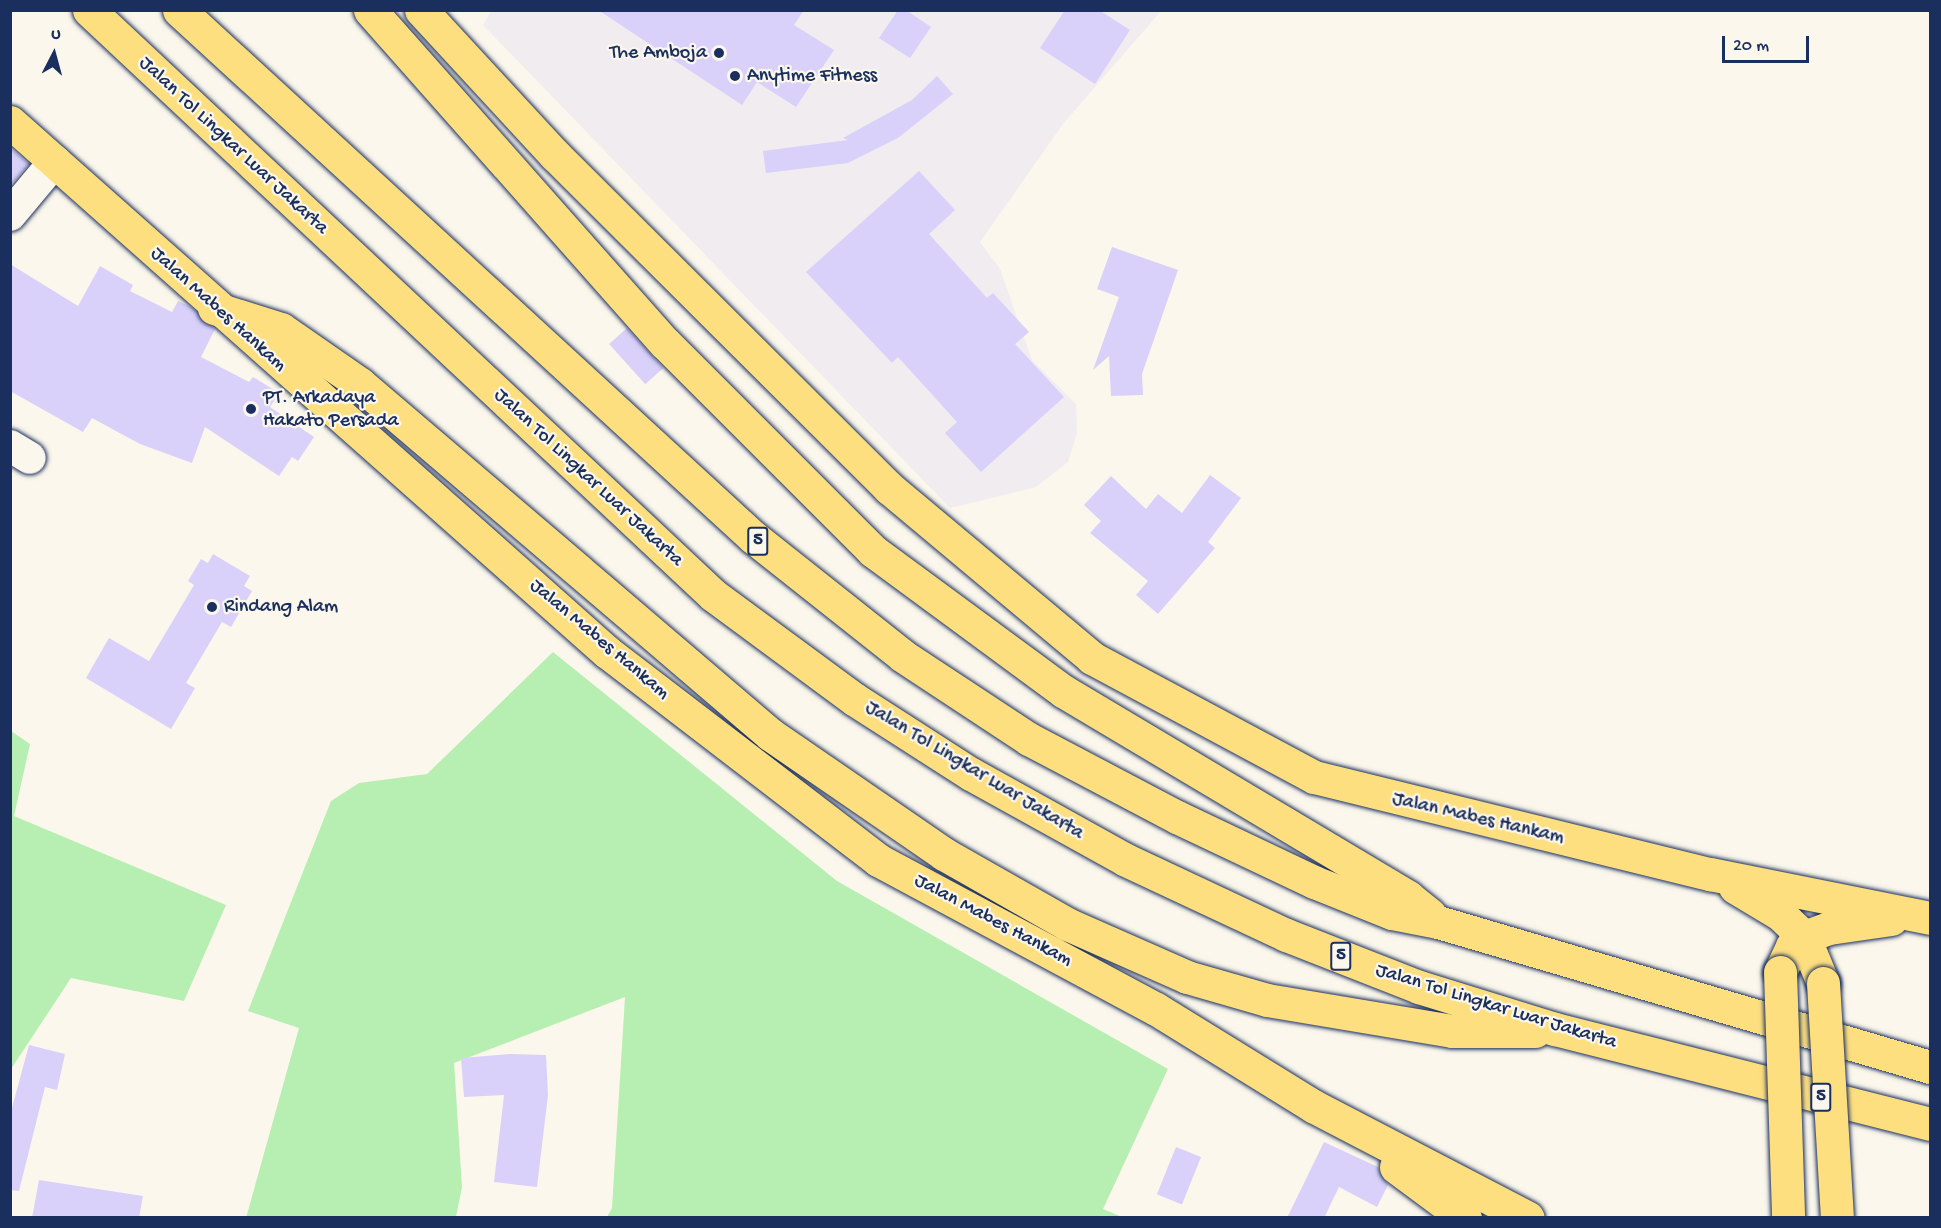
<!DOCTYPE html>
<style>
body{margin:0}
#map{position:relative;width:1941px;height:1228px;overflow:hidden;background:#fbf7ec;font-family:"Gochi Hand",sans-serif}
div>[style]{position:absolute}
.built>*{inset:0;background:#f1ecf0}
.green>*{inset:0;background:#b7eeb1}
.building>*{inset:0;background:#d9d1fa;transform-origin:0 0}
.roads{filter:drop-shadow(0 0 2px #1b2f5e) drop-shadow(0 0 2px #1b2f5e)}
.minor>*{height:32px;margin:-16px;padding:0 16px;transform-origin:16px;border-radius:16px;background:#fbf7ec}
.major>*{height:33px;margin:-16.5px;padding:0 16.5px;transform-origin:16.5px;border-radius:16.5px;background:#fddf80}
.highway>*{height:33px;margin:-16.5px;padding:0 16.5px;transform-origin:16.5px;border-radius:16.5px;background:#fddf80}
.bridges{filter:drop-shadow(0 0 2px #1b2f5e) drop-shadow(0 0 2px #1b2f5e)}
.major-bridge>*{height:33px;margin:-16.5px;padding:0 16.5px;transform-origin:16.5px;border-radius:16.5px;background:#fddf80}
.dots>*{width:16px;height:16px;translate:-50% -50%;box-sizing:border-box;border:3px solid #fbf7ec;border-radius:50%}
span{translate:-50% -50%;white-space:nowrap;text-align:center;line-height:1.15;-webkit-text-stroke:4.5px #fbf7ec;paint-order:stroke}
.shield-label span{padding:2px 4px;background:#fbf7ec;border:2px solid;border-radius:4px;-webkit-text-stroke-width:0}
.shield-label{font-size:18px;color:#1b2f5e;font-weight:700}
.poi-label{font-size:20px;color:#1b2f5e}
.right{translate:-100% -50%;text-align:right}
.left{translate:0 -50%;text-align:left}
.street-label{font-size:20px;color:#1b2f5e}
.frame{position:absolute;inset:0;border:12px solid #1b2f5e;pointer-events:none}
.north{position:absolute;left:24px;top:24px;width:60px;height:60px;-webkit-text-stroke:4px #fbf7ec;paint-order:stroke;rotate:6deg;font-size:16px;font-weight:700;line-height:24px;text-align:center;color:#1b2f5e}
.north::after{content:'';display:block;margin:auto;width:21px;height:27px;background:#1b2f5e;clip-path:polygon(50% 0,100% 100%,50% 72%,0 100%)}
.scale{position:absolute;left:1722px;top:36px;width:87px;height:27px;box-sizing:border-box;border:3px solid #1b2f5e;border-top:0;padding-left:8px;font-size:18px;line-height:21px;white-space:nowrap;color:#1b2f5e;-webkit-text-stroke:4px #fbf7ec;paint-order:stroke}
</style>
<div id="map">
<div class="built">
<i style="clip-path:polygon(492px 10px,1161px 11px,1063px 124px,980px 242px,1000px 269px,1032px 360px,1076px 404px,1077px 433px,1068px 462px,1036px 487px,950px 508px,483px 25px)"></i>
</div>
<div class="green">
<i style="clip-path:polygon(553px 652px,837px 881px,1168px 1069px,1103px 1209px,1122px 1217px,607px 1217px,612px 1208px,625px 997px,454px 1063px,462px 1187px,456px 1217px,246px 1218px,299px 1028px,248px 1011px,331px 801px,359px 783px,427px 774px)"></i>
<i style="clip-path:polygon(11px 731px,30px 744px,14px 816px,226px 905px,184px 1001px,71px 978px,11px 1069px)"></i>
</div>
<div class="building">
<i style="clip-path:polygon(598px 10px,804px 10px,794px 25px,834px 50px,796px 107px,757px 82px,742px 105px)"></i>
<i style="clip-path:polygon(898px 10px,906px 10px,931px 27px,910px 58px,879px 38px)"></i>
<i style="clip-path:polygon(1065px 10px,1099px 10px,1130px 30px,1095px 84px,1040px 48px)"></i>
<i style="clip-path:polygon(937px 76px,953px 94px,898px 138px,848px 163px,766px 173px,763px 151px,848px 140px,843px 138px,912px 100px)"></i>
<i style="clip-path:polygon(10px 148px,29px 164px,10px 186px)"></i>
<i style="clip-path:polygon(919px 171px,955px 210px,929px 234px,987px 298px,993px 293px,1029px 332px,1015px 344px,1064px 397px,981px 472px,945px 433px,957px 422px,898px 357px,892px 363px,806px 272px)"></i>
<i style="clip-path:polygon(1112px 247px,1178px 270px,1142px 374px,1143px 395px,1111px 396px,1109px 356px,1093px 370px,1119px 297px,1097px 289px)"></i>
<i style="clip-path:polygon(10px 264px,78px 306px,100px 266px,133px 285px,130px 291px,172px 312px,178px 301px,191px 307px,215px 329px,201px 357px,249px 382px,253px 377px,279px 393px,270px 407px,314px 437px,298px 461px,292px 457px,279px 476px,205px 427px,192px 463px,140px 444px,92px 418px,83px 432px,10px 391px)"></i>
<i style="left:627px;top:328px;width:54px;height:24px;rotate:48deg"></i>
<i style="clip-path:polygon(1210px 475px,1241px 498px,1208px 542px,1215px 548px,1158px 614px,1136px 595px,1148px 581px,1090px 533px,1101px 521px,1084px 505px,1111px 476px,1146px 509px,1158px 494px,1182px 513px)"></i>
<i style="clip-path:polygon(213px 554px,250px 576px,244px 586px,252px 591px,231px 627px,222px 622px,186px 683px,195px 688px,171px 729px,86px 678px,109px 638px,149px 661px,194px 585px,188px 581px,201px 559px,208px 563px)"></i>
<i style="clip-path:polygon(29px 1045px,65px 1054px,57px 1090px,45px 1087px,19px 1191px,10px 1190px,10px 1115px)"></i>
<i style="clip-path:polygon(511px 1054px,546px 1055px,548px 1095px,537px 1187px,494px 1182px,504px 1095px,464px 1097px,461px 1058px)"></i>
<i style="clip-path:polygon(1324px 1142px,1378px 1167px,1388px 1185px,1377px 1207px,1339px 1187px,1324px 1218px,1287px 1218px)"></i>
<i style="left:1176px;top:1147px;width:27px;height:51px;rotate:22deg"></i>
<i style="clip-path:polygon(39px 1180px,143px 1196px,139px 1218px,32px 1218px)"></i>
</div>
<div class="roads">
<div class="minor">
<i style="left:10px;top:215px;width:70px;rotate:-50.2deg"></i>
<i style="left:10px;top:446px;width:23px;rotate:31deg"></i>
</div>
<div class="major">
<i style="left:421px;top:10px;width:197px;rotate:47.3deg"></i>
<i style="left:555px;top:155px;width:472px;rotate:44.9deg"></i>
<i style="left:889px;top:488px;width:265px;rotate:39.9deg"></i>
<i style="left:1092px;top:658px;width:252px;rotate:28.2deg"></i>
<i style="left:1314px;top:777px;width:408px;rotate:13.8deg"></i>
<i style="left:1710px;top:874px;width:224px;rotate:11.3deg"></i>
<i style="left:10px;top:122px;width:798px;rotate:41.6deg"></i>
<i style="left:607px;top:652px;width:342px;rotate:37.5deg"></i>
<i style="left:878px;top:860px;width:315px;rotate:28.2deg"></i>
<i style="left:1156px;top:1009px;width:185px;rotate:31.7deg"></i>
<i style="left:1313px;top:1106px;width:242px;rotate:27.5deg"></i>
<i style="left:1735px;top:887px;width:52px;rotate:31deg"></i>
<i style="left:1780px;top:914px;width:33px;rotate:44deg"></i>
<i style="left:1804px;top:937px;width:50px;rotate:67.6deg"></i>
<i style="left:1780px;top:972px;width:29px;rotate:-65deg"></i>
<i style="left:1792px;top:946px;width:15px;rotate:-37deg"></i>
<i style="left:1804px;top:937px;width:27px;rotate:-20deg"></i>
<i style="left:1829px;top:928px;width:63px;rotate:-8.3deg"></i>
<i style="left:1396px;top:1167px;width:86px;rotate:36.5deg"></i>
</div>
<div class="highway">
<i style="left:89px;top:10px;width:855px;rotate:43.15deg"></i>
<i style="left:713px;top:595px;width:175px;rotate:36.4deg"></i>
<i style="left:854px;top:699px;width:139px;rotate:32.7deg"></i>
<i style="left:971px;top:774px;width:177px;rotate:29deg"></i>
<i style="left:1126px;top:860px;width:177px;rotate:25.1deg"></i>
<i style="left:1286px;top:935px;width:143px;rotate:21.4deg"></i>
<i style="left:1419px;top:987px;width:142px;rotate:17.2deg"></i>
<i style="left:1555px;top:1029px;width:387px;rotate:14.2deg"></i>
<i style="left:179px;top:10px;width:779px;rotate:42.56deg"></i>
<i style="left:753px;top:537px;width:191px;rotate:38.4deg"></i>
<i style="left:903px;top:656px;width:151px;rotate:33.4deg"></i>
<i style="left:1029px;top:739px;width:167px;rotate:27.8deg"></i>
<i style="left:1177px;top:817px;width:152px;rotate:25.4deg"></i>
<i style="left:1314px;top:882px;width:84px;rotate:21.7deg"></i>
<i style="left:1392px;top:913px;width:47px;rotate:11.1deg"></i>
<i style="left:1438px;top:922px;width:513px;rotate:16.42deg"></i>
<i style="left:370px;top:10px;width:445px;rotate:48.5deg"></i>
<i style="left:665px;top:343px;width:294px;rotate:45deg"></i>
<i style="left:873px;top:551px;width:236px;rotate:36.4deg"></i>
<i style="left:1063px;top:691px;width:402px;rotate:30.8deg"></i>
<i style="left:1408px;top:897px;width:28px;rotate:39deg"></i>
<i style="left:214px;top:308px;width:70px;rotate:17.4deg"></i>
<i style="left:281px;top:329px;width:96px;rotate:34.8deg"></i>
<i style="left:360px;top:384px;width:540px;rotate:40.5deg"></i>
<i style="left:771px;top:735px;width:210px;rotate:34.5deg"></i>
<i style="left:944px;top:854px;width:142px;rotate:29.6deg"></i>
<i style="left:1067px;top:924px;width:131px;rotate:23.8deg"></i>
<i style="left:1187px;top:977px;width:83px;rotate:16deg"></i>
<i style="left:1267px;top:1000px;width:188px;rotate:9.5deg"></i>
<i style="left:1452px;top:1031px;width:83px"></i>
</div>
</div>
<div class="bridges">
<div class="major-bridge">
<i style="left:1780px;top:972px;width:246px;rotate:88.1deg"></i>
<i style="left:1823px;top:983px;width:235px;rotate:86.6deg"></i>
</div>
</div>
<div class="dots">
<i style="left:719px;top:53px;background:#1b2f5e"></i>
<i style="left:735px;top:76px;background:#1b2f5e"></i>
<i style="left:251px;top:409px;background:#1b2f5e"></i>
<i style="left:212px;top:607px;background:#1b2f5e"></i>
</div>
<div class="shield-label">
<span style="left:758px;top:541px">5</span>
<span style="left:1341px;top:956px">5</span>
<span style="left:1821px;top:1097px">5</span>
</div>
<div class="poi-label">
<span class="right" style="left:707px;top:53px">The Amboja</span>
<span class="left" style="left:747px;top:76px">Anytime Fitness</span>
<span class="left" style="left:263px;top:410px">PT. Arkadaya<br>Hakato Persada</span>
<span class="left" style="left:224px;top:607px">Rindang Alam</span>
</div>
<div class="street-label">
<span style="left:233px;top:146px;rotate:43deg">Jalan Tol Lingkar Luar Jakarta</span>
<span style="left:218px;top:310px;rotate:42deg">Jalan Mabes Hankam</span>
<span style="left:588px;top:478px;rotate:43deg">Jalan Tol Lingkar Luar Jakarta</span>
<span style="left:599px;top:640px;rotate:40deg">Jalan Mabes Hankam</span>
<span style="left:974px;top:771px;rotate:31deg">Jalan Tol Lingkar Luar Jakarta</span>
<span style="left:1478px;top:819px;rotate:13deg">Jalan Mabes Hankam</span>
<span style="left:993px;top:921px;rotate:28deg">Jalan Mabes Hankam</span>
<span style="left:1496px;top:1007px;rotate:17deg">Jalan Tol Lingkar Luar Jakarta</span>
</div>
<div class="frame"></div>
<div class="north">U</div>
<div class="scale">20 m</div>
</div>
